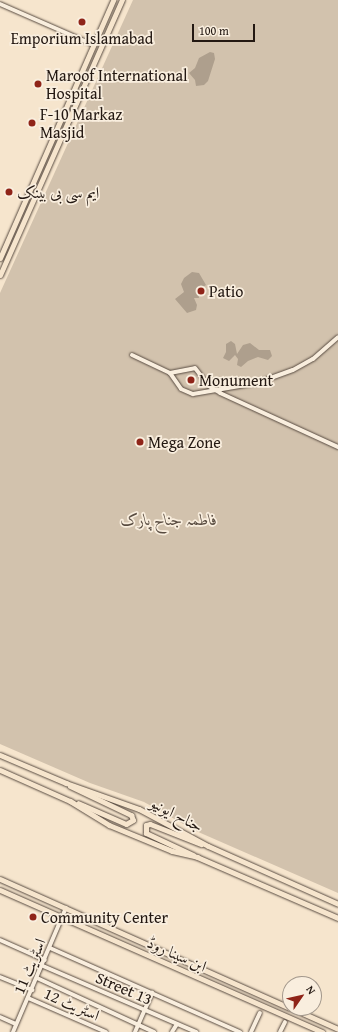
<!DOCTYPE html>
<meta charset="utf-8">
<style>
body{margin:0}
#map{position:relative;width:338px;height:1032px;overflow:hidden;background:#f6e5cd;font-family:"Gentium Book Plus",Amiri,serif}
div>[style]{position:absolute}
.green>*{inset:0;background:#d2c2ad}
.water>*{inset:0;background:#ae9f8d}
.roads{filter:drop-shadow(0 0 1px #584b41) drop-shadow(0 0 1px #584b41)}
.minor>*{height:4px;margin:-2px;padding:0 2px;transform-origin:2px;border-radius:2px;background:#f9eede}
.major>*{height:5px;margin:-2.5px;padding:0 2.5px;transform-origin:2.5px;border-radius:2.5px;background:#f6e5cd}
.dots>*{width:11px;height:11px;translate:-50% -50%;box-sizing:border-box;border:2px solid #f9eede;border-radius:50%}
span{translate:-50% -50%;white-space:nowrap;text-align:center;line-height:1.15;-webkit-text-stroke:3.5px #f9eede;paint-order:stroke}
.poi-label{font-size:16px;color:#231812}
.left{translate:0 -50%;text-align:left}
.park-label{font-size:16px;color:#584b40;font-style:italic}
.street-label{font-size:16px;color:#231812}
.north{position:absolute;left:282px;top:976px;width:40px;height:40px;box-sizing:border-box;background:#f9eede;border:1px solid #a3988c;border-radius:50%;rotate:56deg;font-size:11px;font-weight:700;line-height:16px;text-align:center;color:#231812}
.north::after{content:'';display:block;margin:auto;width:14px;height:18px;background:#8f2418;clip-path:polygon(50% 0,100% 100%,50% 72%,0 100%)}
.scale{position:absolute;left:192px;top:24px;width:63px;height:18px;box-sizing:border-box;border:2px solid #231812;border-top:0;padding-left:5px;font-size:12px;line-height:14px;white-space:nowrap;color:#231812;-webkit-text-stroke:3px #f9eede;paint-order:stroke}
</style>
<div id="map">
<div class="green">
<i style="clip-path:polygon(133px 0,338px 0,338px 893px,196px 831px,144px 802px,90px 783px,0 744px,0 293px)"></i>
</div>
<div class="water">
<i style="clip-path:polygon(210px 52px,214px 53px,215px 59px,208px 81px,204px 85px,196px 86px,195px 80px,189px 73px,195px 68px,199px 58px)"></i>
<i style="clip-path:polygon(192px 272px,199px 273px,206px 285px,198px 291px,199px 298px,194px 298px,197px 305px,196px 310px,187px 313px,175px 299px,184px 292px,181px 284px,184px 278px)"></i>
<i style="clip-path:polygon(231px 341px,235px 344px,237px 354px,243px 345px,250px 343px,259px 350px,270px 350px,272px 356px,268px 360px,258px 357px,248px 361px,241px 367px,237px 365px,238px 359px,235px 355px,229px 361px,223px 358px,226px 352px,226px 344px)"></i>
</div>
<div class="roads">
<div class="minor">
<i style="left:0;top:4px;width:103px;rotate:23.6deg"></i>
<i style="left:132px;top:355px;width:42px;rotate:25.3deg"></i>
<i style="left:170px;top:373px;width:19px;rotate:55deg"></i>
<i style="left:181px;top:389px;width:13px;rotate:23deg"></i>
<i style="left:193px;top:394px;width:65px;rotate:-9.8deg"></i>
<i style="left:257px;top:383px;width:38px;rotate:-20deg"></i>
<i style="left:293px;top:370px;width:23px;rotate:-29deg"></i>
<i style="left:313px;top:359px;width:33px;rotate:-41deg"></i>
<i style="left:170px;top:373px;width:25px;rotate:-11deg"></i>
<i style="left:195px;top:368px;width:23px;rotate:52deg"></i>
<i style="left:209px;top:386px;width:13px;rotate:32deg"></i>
<i style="left:220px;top:393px;width:130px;rotate:24.6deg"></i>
<i style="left:0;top:940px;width:49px;rotate:24deg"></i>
<i style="left:50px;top:948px;width:208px;rotate:23.9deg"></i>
<i style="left:43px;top:966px;width:167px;rotate:23.3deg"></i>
<i style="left:0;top:977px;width:35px;rotate:22deg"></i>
<i style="left:37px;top:978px;width:129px;rotate:24.8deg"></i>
<i style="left:28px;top:998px;width:85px;rotate:23.6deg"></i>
<i style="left:0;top:1017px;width:17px;rotate:24deg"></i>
<i style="left:13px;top:1032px;width:135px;rotate:-66.9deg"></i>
<i style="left:135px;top:1032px;width:43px;rotate:-66.4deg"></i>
<i style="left:172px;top:1032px;width:9px;rotate:-58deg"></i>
<i style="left:251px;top:1032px;width:21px;rotate:-65deg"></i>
<i style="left:280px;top:1032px;width:11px;rotate:-63deg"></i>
</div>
<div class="major">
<i style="left:0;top:258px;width:282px;rotate:-66.3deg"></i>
<i style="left:0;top:275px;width:301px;rotate:-66.1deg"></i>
<i style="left:0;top:755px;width:72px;rotate:23deg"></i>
<i style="left:66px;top:783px;width:77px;rotate:19.6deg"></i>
<i style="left:139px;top:809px;width:78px;rotate:28.2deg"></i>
<i style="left:208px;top:846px;width:142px;rotate:24deg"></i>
<i style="left:0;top:770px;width:77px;rotate:23.9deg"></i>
<i style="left:70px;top:801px;width:46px;rotate:31.6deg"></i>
<i style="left:109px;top:825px;width:68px;rotate:22.4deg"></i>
<i style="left:172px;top:851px;width:26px;rotate:13deg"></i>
<i style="left:197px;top:857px;width:154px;rotate:23.4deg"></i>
<i style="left:70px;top:786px;width:68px;rotate:25.4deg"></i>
<i style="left:131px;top:815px;width:5px;rotate:68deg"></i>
<i style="left:133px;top:820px;width:8px;rotate:150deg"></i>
<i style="left:126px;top:824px;width:52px;rotate:-156.4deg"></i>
<i style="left:193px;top:855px;width:52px;rotate:-154.9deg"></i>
<i style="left:146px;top:833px;width:8px;rotate:-90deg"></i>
<i style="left:146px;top:825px;width:4px;rotate:-14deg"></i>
<i style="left:150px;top:824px;width:55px;rotate:21.4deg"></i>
<i style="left:0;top:879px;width:317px;rotate:24deg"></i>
<i style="left:0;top:890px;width:352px;rotate:23.8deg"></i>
<i style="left:291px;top:1008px;width:51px;rotate:24.1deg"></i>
</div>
</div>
<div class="dots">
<i style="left:82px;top:22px;background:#8f2418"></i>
<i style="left:38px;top:84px;background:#8f2418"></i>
<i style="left:32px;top:123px;background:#8f2418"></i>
<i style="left:9px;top:192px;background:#8f2418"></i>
<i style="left:201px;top:291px;background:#8f2418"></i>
<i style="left:191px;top:380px;background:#8f2418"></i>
<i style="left:140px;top:442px;background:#8f2418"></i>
<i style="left:33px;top:917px;background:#8f2418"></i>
</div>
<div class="poi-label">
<span style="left:82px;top:38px">Emporium Islamabad</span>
<span class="left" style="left:46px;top:84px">Maroof International<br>Hospital</span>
<span class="left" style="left:40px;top:123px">F-10 Markaz<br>Masjid</span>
<span class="left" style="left:17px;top:192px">ایم سی بی بینک</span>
<span class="left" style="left:209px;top:291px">Patio</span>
<span class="left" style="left:199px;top:380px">Monument</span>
<span class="left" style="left:148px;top:442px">Mega Zone</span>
<span class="left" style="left:41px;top:917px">Community Center</span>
</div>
<div class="park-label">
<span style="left:169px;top:519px">فاطمہ جناح پارک</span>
</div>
<div class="street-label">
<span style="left:177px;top:814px;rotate:28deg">جناح ایونیو</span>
<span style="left:177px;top:954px;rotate:24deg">ابن سینا روڈ</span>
<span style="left:29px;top:966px;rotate:-67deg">اسٹریٹ 11</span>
<span style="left:124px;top:988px;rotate:23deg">Street 13</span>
<span style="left:72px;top:1004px;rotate:24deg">اسٹریٹ 12</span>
</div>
<div class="north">N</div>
<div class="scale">100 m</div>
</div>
